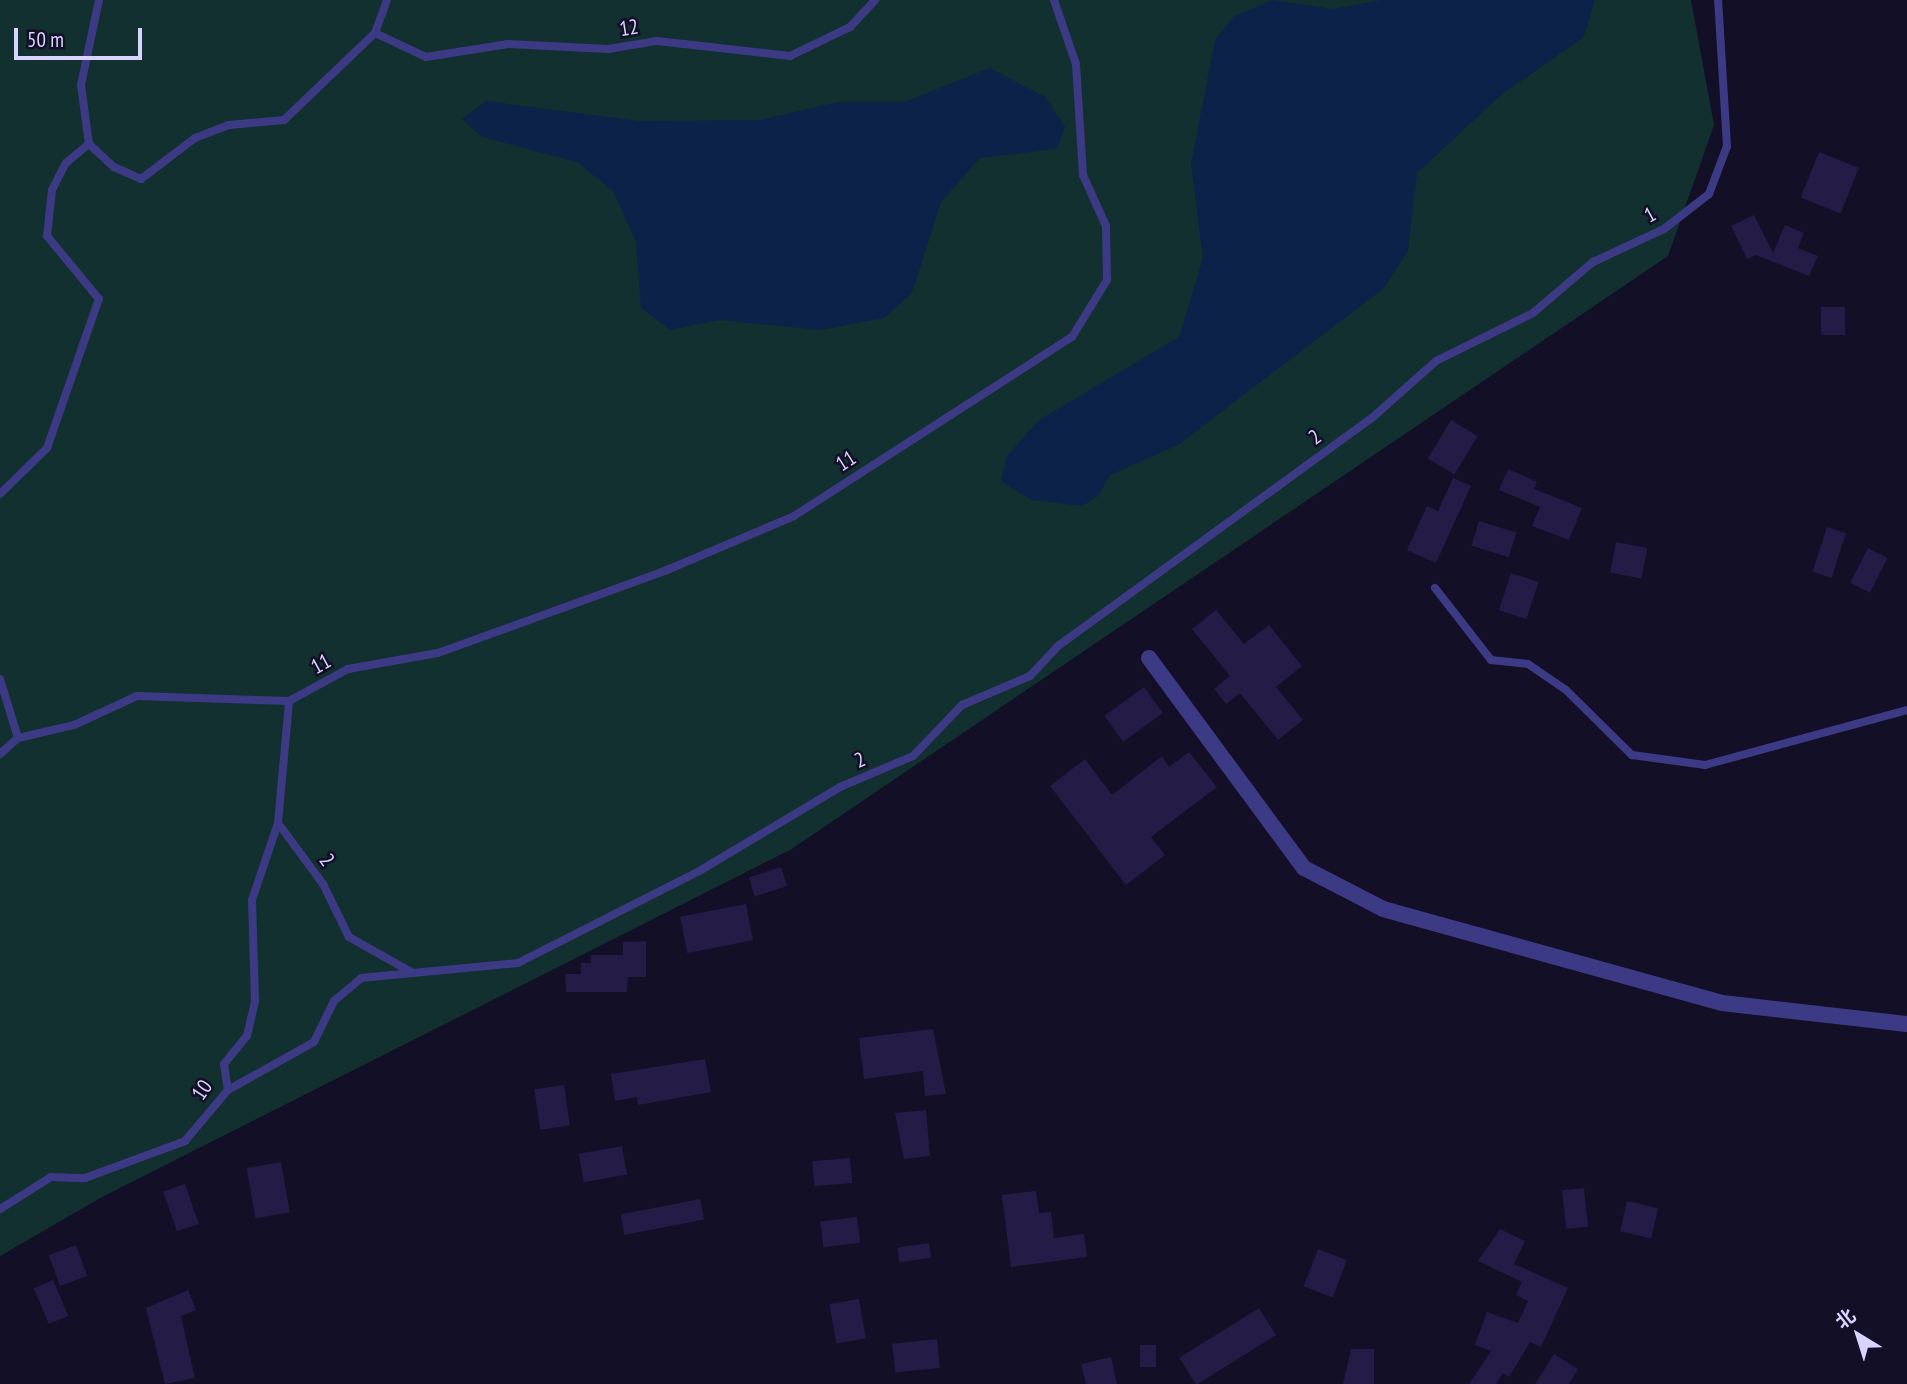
<!DOCTYPE html>
<meta charset="utf-8">
<style>
body{margin:0}
#map{position:relative;width:1907px;height:1384px;overflow:hidden;background:#130f26;font-family:"PT Sans Narrow","Noto Sans SC",sans-serif}
div>[style]{position:absolute}
.green>*{inset:0;background:#12302f}
.water>*{inset:0;background:#0c2248}
.building>*{inset:0;background:#241b47;transform-origin:0 0}
.service>*{height:8px;margin:-4px;padding:0 4px;transform-origin:4px;border-radius:4px;background:#3d3a85}
.minor>*{height:16px;margin:-8px;padding:0 8px;transform-origin:8px;border-radius:8px;background:#3d3a85}
span{translate:-50% -50%;white-space:nowrap;text-align:center;line-height:1.15;-webkit-text-stroke:5px #130f26;paint-order:stroke}
.street-label{font-size:21px;color:#d9d4ff}
.north{position:absolute;left:1823px;top:1300px;width:70px;height:70px;-webkit-text-stroke:5px #130f26;paint-order:stroke;rotate:322deg;font-size:19px;font-weight:700;line-height:28px;text-align:center;color:#d9d4ff}
.north::after{content:'';display:block;margin:auto;width:24px;height:32px;background:#d9d4ff;clip-path:polygon(50% 0,100% 100%,50% 72%,0 100%)}
.scale{position:absolute;left:14px;top:28px;width:128px;height:32px;box-sizing:border-box;border:4px solid #d9d4ff;border-top:0;padding-left:9px;font-size:21px;line-height:24px;white-space:nowrap;color:#d9d4ff;-webkit-text-stroke:5px #130f26;paint-order:stroke}
</style>
<div id="map">
<div class="green">
<i style="clip-path:polygon(0 0,1691px 0,1714px 125px,1668px 256px,790px 850px,102px 1197px,0 1256px)"></i>
</div>
<div class="water">
<i style="clip-path:polygon(1272px 0,1333px 9px,1382px 0,1595px 0,1584px 37px,1501px 95px,1417px 173px,1408px 251px,1384px 288px,1178px 445px,1110px 475px,1098px 496px,1082px 506px,1031px 500px,1001px 481px,1007px 456px,1039px 420px,1179px 337px,1203px 258px,1191px 164px,1215px 40px,1233px 17px)"></i>
<i style="clip-path:polygon(990px 68px,1045px 97px,1065px 127px,1057px 149px,980px 158px,941px 202px,912px 293px,884px 318px,821px 330px,719px 320px,670px 330px,641px 308px,636px 242px,613px 191px,577px 162px,482px 137px,462px 119px,486px 101px,639px 121px,760px 120px,838px 102px,905px 102px)"></i>
</div>
<div class="building">
<i style="left:1819px;top:152px;width:43px;height:49px;rotate:22deg"></i>
<i style="clip-path:polygon(1754px 215px,1773px 253px,1785px 225px,1804px 233px,1798px 248px,1818px 256px,1809px 276px,1756px 255px,1747px 259px,1731px 226px)"></i>
<i style="left:1821px;top:307px;width:24px;height:28px"></i>
<i style="left:1451px;top:420px;width:31px;height:45px;rotate:31deg"></i>
<i style="clip-path:polygon(1508px 469px,1537px 482px,1534px 489px,1582px 508px,1569px 540px,1532px 526px,1540px 507px,1499px 490px)"></i>
<i style="clip-path:polygon(1453px 478px,1471px 486px,1436px 563px,1407px 550px,1427px 506px,1438px 511px)"></i>
<i style="left:1479px;top:521px;width:39px;height:26px;rotate:17deg"></i>
<i style="left:1827px;top:527px;width:20px;height:47px;rotate:18deg"></i>
<i style="left:1616px;top:542px;width:32px;height:31px;rotate:11deg"></i>
<i style="left:1868px;top:548px;width:22px;height:39px;rotate:27deg"></i>
<i style="left:1511px;top:573px;width:29px;height:39px;rotate:18deg"></i>
<i style="clip-path:polygon(1216px 610px,1244px 644px,1269px 625px,1302px 666px,1276px 687px,1303px 720px,1278px 740px,1240px 693px,1226px 704px,1214px 689px,1230px 676px,1192px 629px)"></i>
<i style="left:1144px;top:687px;width:32px;height:49px;rotate:54deg"></i>
<i style="clip-path:polygon(1189px 752px,1217px 787px,1151px 837px,1165px 855px,1126px 885px,1050px 786px,1085px 759px,1112px 795px,1162px 756px,1169px 767px)"></i>
<i style="left:781px;top:867px;width:20px;height:34px;rotate:72deg"></i>
<i style="left:746px;top:904px;width:37px;height:67px;rotate:79deg"></i>
<i style="clip-path:polygon(646px 941px,646px 977px,628px 977px,627px 992px,566px 992px,565px 974px,581px 974px,581px 963px,591px 963px,591px 955px,623px 955px,623px 942px)"></i>
<i style="clip-path:polygon(933px 1029px,946px 1094px,925px 1096px,923px 1071px,864px 1079px,859px 1038px)"></i>
<i style="clip-path:polygon(705px 1059px,711px 1092px,638px 1105px,637px 1097px,615px 1101px,611px 1074px)"></i>
<i style="left:564px;top:1085px;width:41px;height:30px;rotate:82deg"></i>
<i style="clip-path:polygon(926px 1110px,930px 1156px,904px 1159px,895px 1113px)"></i>
<i style="left:622px;top:1146px;width:29px;height:44px;rotate:80deg"></i>
<i style="left:850px;top:1158px;width:25px;height:38px;rotate:85deg"></i>
<i style="left:281px;top:1162px;width:51px;height:35px;rotate:80deg"></i>
<i style="left:185px;top:1184px;width:42px;height:23px;rotate:71deg"></i>
<i style="left:1584px;top:1188px;width:39px;height:22px;rotate:84deg"></i>
<i style="clip-path:polygon(1036px 1191px,1039px 1213px,1051px 1212px,1054px 1238px,1084px 1234px,1087px 1257px,1011px 1267px,1002px 1195px)"></i>
<i style="left:700px;top:1199px;width:21px;height:81px;rotate:79deg"></i>
<i style="left:1627px;top:1201px;width:32px;height:31px;rotate:13deg"></i>
<i style="left:857px;top:1217px;width:26px;height:37px;rotate:83deg"></i>
<i style="clip-path:polygon(1500px 1229px,1525px 1241px,1514px 1264px,1568px 1288px,1541px 1347px,1530px 1342px,1509px 1377px,1503px 1373px,1496px 1384px,1469px 1384px,1491px 1351px,1475px 1345px,1487px 1312px,1518px 1323px,1528px 1301px,1516px 1295px,1522px 1282px,1478px 1261px)"></i>
<i style="left:929px;top:1243px;width:15px;height:32px;rotate:82deg"></i>
<i style="left:76px;top:1245px;width:33px;height:29px;rotate:70deg"></i>
<i style="left:1318px;top:1249px;width:31px;height:40px;rotate:21deg"></i>
<i style="left:53px;top:1280px;width:39px;height:21px;rotate:67deg"></i>
<i style="clip-path:polygon(188px 1290px,196px 1310px,181px 1316px,195px 1378px,165px 1384px,146px 1308px)"></i>
<i style="left:859px;top:1299px;width:40px;height:30px;rotate:80deg"></i>
<i style="left:1259px;top:1308px;width:32px;height:94px;rotate:58deg"></i>
<i style="left:937px;top:1339px;width:29px;height:45px;rotate:84deg"></i>
<i style="left:1140px;top:1345px;width:16px;height:22px"></i>
<i style="clip-path:polygon(1351px 1349px,1374px 1349px,1374px 1384px,1343px 1384px)"></i>
<i style="clip-path:polygon(1554px 1354px,1578px 1369px,1569px 1384px,1535px 1384px)"></i>
<i style="clip-path:polygon(1111px 1357px,1117px 1384px,1086px 1384px,1081px 1364px)"></i>
</div>
<div class="service">
<i style="left:99px;top:0;width:87px;rotate:102deg"></i>
<i style="left:81px;top:85px;width:60px;rotate:82.3deg"></i>
<i style="left:89px;top:144px;width:34px;rotate:43deg"></i>
<i style="left:114px;top:167px;width:30px;rotate:24deg"></i>
<i style="left:141px;top:179px;width:68px;rotate:-37.2deg"></i>
<i style="left:195px;top:138px;width:36px;rotate:-21deg"></i>
<i style="left:229px;top:125px;width:55px;rotate:-5.2deg"></i>
<i style="left:284px;top:120px;width:126px;rotate:-43.7deg"></i>
<i style="left:375px;top:33px;width:35px;rotate:-70deg"></i>
<i style="left:375px;top:33px;width:56px;rotate:25.2deg"></i>
<i style="left:426px;top:57px;width:83px;rotate:-9deg"></i>
<i style="left:508px;top:44px;width:100px;rotate:2.9deg"></i>
<i style="left:608px;top:49px;width:50px;rotate:-9.3deg"></i>
<i style="left:657px;top:41px;width:134px;rotate:6.4deg"></i>
<i style="left:790px;top:56px;width:67px;rotate:-25.8deg"></i>
<i style="left:850px;top:27px;width:37px;rotate:-47deg"></i>
<i style="left:0;top:494px;width:66px;rotate:-44.4deg"></i>
<i style="left:47px;top:448px;width:158px;rotate:-70.8deg"></i>
<i style="left:99px;top:299px;width:82px;rotate:-129.5deg"></i>
<i style="left:47px;top:236px;width:46px;rotate:-83.8deg"></i>
<i style="left:52px;top:190px;width:30px;rotate:-63deg"></i>
<i style="left:66px;top:163px;width:30px;rotate:-40deg"></i>
<i style="left:1435px;top:588px;width:91px;rotate:52.1deg"></i>
<i style="left:1491px;top:660px;width:37px;rotate:6deg"></i>
<i style="left:1528px;top:664px;width:46px;rotate:34.4deg"></i>
<i style="left:1566px;top:690px;width:93px;rotate:44.6deg"></i>
<i style="left:1632px;top:755px;width:74px;rotate:7.8deg"></i>
<i style="left:1705px;top:765px;width:209px;rotate:-15.2deg"></i>
<i style="left:0;top:679px;width:62px;rotate:73deg"></i>
<i style="left:289px;top:701px;width:67px;rotate:-28.5deg"></i>
<i style="left:348px;top:669px;width:91px;rotate:-10.1deg"></i>
<i style="left:438px;top:653px;width:244px;rotate:-19.9deg"></i>
<i style="left:667px;top:570px;width:138px;rotate:-23deg"></i>
<i style="left:794px;top:516px;width:331px;rotate:-32.8deg"></i>
<i style="left:1072px;top:337px;width:67px;rotate:-58.4deg"></i>
<i style="left:1107px;top:280px;width:54px;rotate:-91.1deg"></i>
<i style="left:1106px;top:226px;width:56px;rotate:-114.3deg"></i>
<i style="left:1083px;top:175px;width:111px;rotate:-93.6deg"></i>
<i style="left:1076px;top:64px;width:68px;rotate:-109deg"></i>
<i style="left:18px;top:738px;width:57px;rotate:-13.1deg"></i>
<i style="left:74px;top:725px;width:69px;rotate:-24.7deg"></i>
<i style="left:137px;top:696px;width:152px;rotate:1.9deg"></i>
<i style="left:0;top:754px;width:24px;rotate:-42deg"></i>
<i style="left:278px;top:823px;width:76px;rotate:53.6deg"></i>
<i style="left:323px;top:884px;width:59px;rotate:63.9deg"></i>
<i style="left:349px;top:937px;width:73px;rotate:29.4deg"></i>
<i style="left:413px;top:973px;width:105px;rotate:-5.4deg"></i>
<i style="left:518px;top:963px;width:205px;rotate:-26.9deg"></i>
<i style="left:701px;top:870px;width:162px;rotate:-30.8deg"></i>
<i style="left:840px;top:787px;width:79px;rotate:-23deg"></i>
<i style="left:913px;top:756px;width:71px;rotate:-46.1deg"></i>
<i style="left:962px;top:705px;width:74px;rotate:-23.1deg"></i>
<i style="left:1030px;top:676px;width:41px;rotate:-47deg"></i>
<i style="left:1058px;top:646px;width:389px;rotate:-36deg"></i>
<i style="left:1373px;top:417px;width:84px;rotate:-41.6deg"></i>
<i style="left:1436px;top:361px;width:108px;rotate:-26.3deg"></i>
<i style="left:1533px;top:313px;width:79px;rotate:-40.4deg"></i>
<i style="left:1593px;top:262px;width:78px;rotate:-24.9deg"></i>
<i style="left:1664px;top:229px;width:57px;rotate:-37.9deg"></i>
<i style="left:1709px;top:194px;width:51px;rotate:-69.4deg"></i>
<i style="left:1727px;top:146px;width:146px;rotate:-93.5deg"></i>
<i style="left:228px;top:1090px;width:98px;rotate:-29.2deg"></i>
<i style="left:314px;top:1042px;width:46px;rotate:-64deg"></i>
<i style="left:334px;top:1001px;width:35px;rotate:-40deg"></i>
<i style="left:361px;top:978px;width:52px;rotate:-5.5deg"></i>
<i style="left:0;top:1209px;width:60px;rotate:-32.1deg"></i>
<i style="left:51px;top:1177px;width:34px;rotate:2deg"></i>
<i style="left:85px;top:1178px;width:107px;rotate:-20.3deg"></i>
<i style="left:185px;top:1141px;width:67px;rotate:-49.9deg"></i>
<i style="left:228px;top:1090px;width:26px;rotate:-99deg"></i>
<i style="left:224px;top:1064px;width:36px;rotate:-51deg"></i>
<i style="left:247px;top:1036px;width:36px;rotate:-77deg"></i>
<i style="left:255px;top:1001px;width:101px;rotate:-91.7deg"></i>
<i style="left:252px;top:900px;width:81px;rotate:-71.3deg"></i>
<i style="left:278px;top:823px;width:122px;rotate:-84.8deg"></i>
</div>
<div class="minor">
<i style="left:1149px;top:658px;width:261px;rotate:53.6deg"></i>
<i style="left:1304px;top:868px;width:89px;rotate:27.4deg"></i>
<i style="left:1383px;top:909px;width:352px;rotate:15.5deg"></i>
<i style="left:1722px;top:1003px;width:186px;rotate:6.5deg"></i>
</div>
<div class="street-label">
<span style="left:629px;top:28px;rotate:-9deg">12</span>
<span style="left:1650px;top:215px;rotate:-29deg">1</span>
<span style="left:1315px;top:437px;rotate:-36deg">2</span>
<span style="left:846px;top:461px;rotate:-33deg">11</span>
<span style="left:321px;top:664px;rotate:-29deg">11</span>
<span style="left:860px;top:760px;rotate:-23deg">2</span>
<span style="left:327px;top:860px;rotate:54deg">2</span>
<span style="left:202px;top:1090px;rotate:-56deg">10</span>
</div>
<div class="north">北</div>
<div class="scale">50 m</div>
</div>
